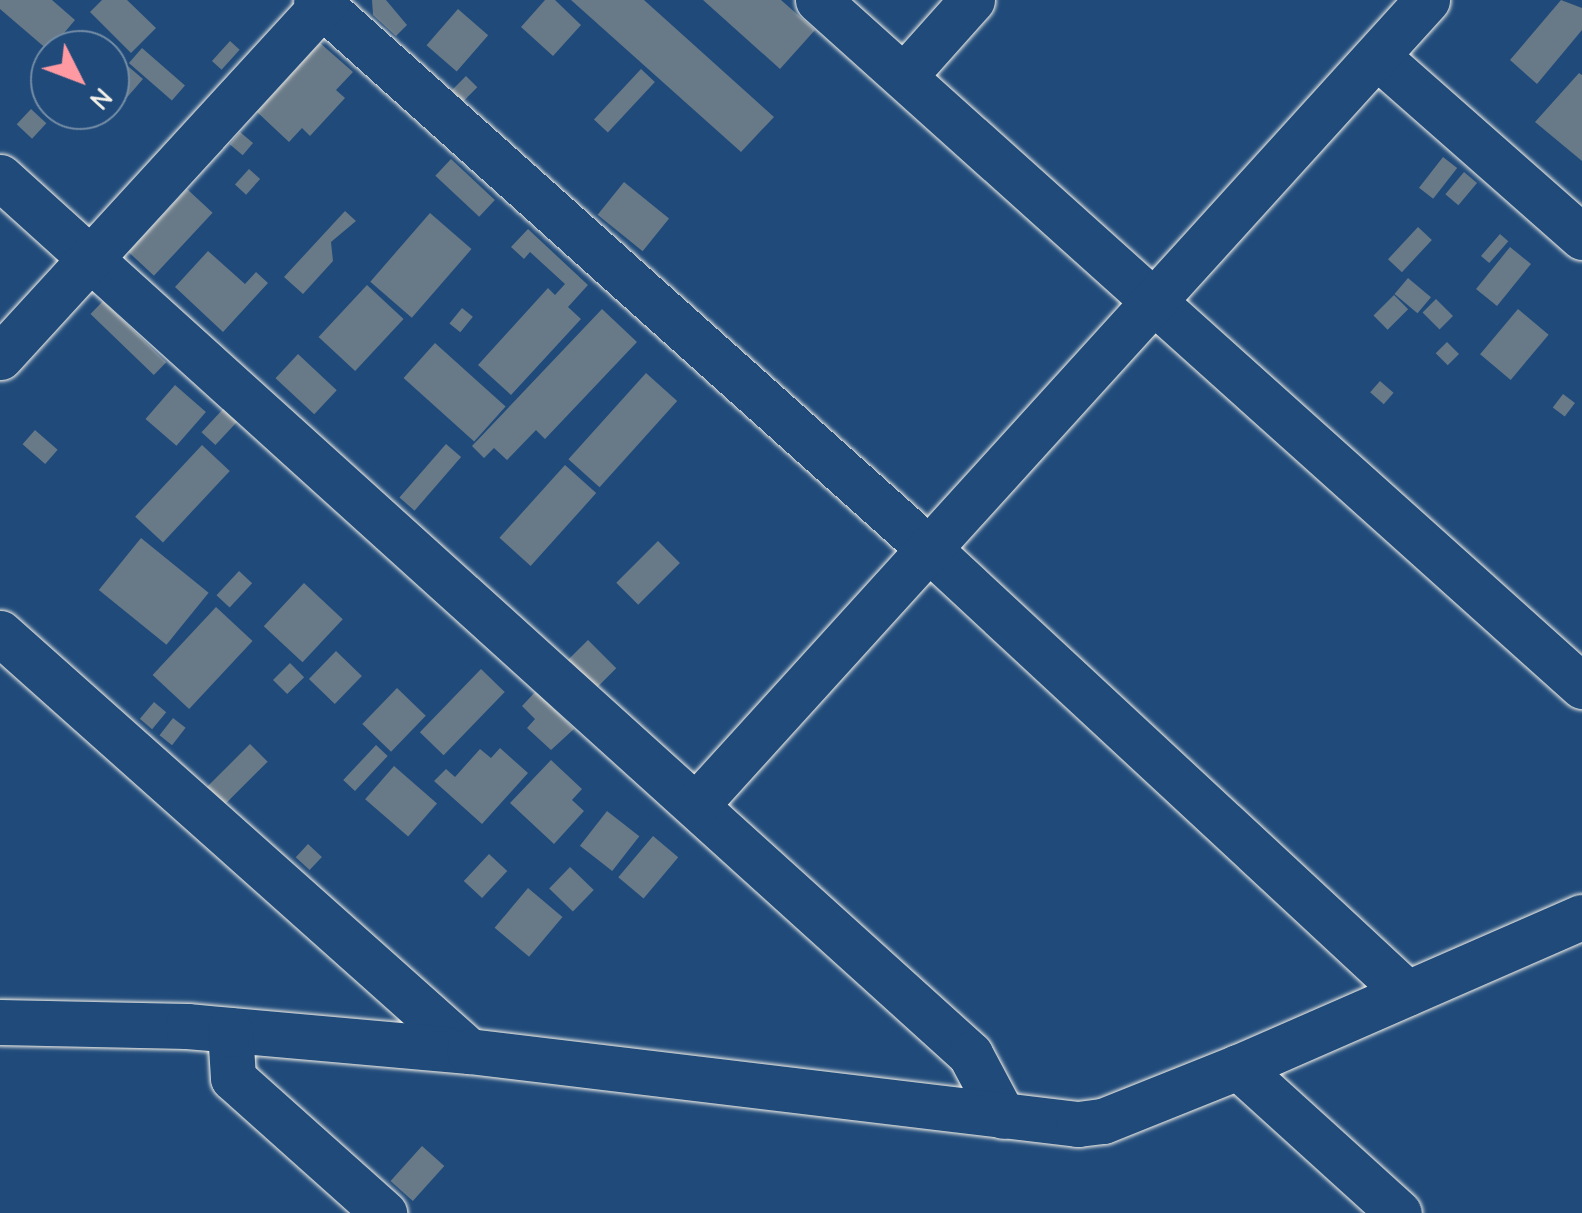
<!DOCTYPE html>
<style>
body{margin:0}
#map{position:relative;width:1582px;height:1213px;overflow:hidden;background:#1f4a7a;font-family:"Comic Neue",sans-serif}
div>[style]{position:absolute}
.building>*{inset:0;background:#687988;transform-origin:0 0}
.roads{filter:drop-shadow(0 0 2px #f4f1e8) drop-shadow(0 0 2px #f4f1e8)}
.minor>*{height:45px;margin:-22.5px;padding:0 22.5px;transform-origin:22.5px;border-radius:22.5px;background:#1f4a7a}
span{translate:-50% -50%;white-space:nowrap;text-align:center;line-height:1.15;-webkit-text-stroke:8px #1f4a7a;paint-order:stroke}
.north{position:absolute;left:30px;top:30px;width:100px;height:100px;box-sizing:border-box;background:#1f4a7a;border:2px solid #748da6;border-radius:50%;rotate:132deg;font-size:28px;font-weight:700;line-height:40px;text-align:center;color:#f4f1e8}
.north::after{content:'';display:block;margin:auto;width:35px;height:45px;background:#ff9aa2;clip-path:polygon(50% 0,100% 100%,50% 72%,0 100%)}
</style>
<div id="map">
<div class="building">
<i style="clip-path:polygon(0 0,52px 0,75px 20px,49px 51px,0 9px)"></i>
<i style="clip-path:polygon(102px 0,127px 0,156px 28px,131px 53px,90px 12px)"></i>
<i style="clip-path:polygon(372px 0,386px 0,407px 25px,396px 36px,373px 15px)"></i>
<i style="clip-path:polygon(545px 0,555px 0,581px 25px,553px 56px,521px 27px)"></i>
<i style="clip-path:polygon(571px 0,644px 0,774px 117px,741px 152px)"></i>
<i style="clip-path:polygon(703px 0,781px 0,815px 30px,780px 69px)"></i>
<i style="clip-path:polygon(1561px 0,1582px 8px,1582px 30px,1537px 84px,1510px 60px)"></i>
<i style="left:458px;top:9px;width:40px;height:48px;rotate:41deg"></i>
<i style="clip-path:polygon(89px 32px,109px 50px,73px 50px)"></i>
<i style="left:230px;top:41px;width:13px;height:27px;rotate:42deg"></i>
<i style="clip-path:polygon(320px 43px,353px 72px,336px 90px,345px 98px,310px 136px,302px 128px,289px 142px,257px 112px)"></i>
<i style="left:142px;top:48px;width:57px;height:20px;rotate:41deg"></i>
<i style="clip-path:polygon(110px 51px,143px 79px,116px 110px,110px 104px)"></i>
<i style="left:641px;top:69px;width:19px;height:69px;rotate:43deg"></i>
<i style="clip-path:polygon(1579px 73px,1582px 75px,1582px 161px,1535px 122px)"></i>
<i style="left:466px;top:76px;width:16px;height:20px;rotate:45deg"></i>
<i style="left:31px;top:109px;width:21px;height:21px;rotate:43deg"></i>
<i style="left:240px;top:132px;width:17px;height:16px;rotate:40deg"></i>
<i style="left:1443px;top:157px;width:18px;height:39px;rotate:38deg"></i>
<i style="left:451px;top:159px;width:60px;height:23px;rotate:43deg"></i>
<i style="left:249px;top:169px;width:15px;height:21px;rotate:42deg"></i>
<i style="left:1464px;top:172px;width:17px;height:29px;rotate:40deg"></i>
<i style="left:624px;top:182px;width:58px;height:42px;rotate:39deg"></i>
<i style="left:187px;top:189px;width:35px;height:86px;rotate:43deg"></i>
<i style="clip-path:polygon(345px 211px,356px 221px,331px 242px,333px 261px,303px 294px,284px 277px)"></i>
<i style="left:430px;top:213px;width:55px;height:91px;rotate:41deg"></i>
<i style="left:1418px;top:227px;width:19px;height:44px;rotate:43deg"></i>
<i style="clip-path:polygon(528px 229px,588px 285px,568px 307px,581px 319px,511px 395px,478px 365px,548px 288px,555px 295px,565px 284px,530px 252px,524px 259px,511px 247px)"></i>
<i style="left:1500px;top:234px;width:11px;height:29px;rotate:41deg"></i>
<i style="left:1510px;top:247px;width:27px;height:54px;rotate:39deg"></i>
<i style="clip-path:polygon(208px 251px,245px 284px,256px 272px,268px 283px,223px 332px,175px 287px)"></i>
<i style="left:1408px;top:278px;width:30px;height:21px;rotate:40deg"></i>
<i style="left:367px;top:285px;width:50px;height:71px;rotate:43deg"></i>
<i style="left:1394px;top:295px;width:20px;height:29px;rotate:45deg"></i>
<i style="left:1436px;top:299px;width:24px;height:19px;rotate:45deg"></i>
<i style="left:103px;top:301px;width:88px;height:18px;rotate:44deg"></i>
<i style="left:462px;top:308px;width:14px;height:20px;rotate:39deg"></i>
<i style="clip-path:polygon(602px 309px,637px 342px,545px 439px,536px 430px,507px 460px,494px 448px,484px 458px,472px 446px)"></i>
<i style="left:1518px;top:309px;width:40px;height:59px;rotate:40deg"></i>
<i style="left:1447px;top:342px;width:17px;height:16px;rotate:45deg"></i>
<i style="left:435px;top:343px;width:95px;height:47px;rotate:42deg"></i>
<i style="left:298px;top:354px;width:53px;height:33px;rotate:43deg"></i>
<i style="left:646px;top:373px;width:42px;height:116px;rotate:42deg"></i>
<i style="left:1380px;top:381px;width:18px;height:15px;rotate:41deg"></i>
<i style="left:175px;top:385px;width:41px;height:45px;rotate:41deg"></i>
<i style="left:1563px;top:394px;width:15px;height:17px;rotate:37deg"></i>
<i style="left:224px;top:408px;width:19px;height:33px;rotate:43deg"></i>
<i style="left:35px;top:430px;width:30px;height:19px;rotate:41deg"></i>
<i style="left:446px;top:444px;width:20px;height:71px;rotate:41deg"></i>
<i style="left:202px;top:445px;width:38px;height:98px;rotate:43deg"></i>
<i style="left:565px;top:465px;width:42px;height:98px;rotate:42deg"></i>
<i style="left:141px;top:538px;width:87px;height:67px;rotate:39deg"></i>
<i style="left:658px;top:541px;width:31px;height:59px;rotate:45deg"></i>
<i style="left:239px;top:571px;width:18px;height:33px;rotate:43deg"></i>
<i style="left:304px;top:583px;width:53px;height:59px;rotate:43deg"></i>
<i style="left:216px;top:607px;width:50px;height:93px;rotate:43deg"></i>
<i style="left:588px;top:640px;width:40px;height:33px;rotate:45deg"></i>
<i style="left:336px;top:651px;width:36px;height:39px;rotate:44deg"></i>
<i style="left:290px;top:663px;width:20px;height:24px;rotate:45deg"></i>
<i style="left:481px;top:669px;width:33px;height:88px;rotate:44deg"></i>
<i style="left:397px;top:688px;width:40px;height:50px;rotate:44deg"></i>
<i style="clip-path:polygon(536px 691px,574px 729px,551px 750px,527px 728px,535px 719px,522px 706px)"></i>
<i style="left:154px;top:702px;width:16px;height:22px;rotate:40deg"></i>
<i style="left:173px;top:718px;width:16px;height:22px;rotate:38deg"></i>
<i style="left:250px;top:744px;width:25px;height:73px;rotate:45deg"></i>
<i style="left:376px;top:745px;width:16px;height:48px;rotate:43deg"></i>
<i style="clip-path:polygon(500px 748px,528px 773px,482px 824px,434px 781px,446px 769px,455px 777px,480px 749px,491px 758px)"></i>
<i style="clip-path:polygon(551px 760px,582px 789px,572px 800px,584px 811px,554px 844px,510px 803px)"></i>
<i style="left:394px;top:766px;width:57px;height:44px;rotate:41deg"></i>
<i style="left:607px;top:811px;width:41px;height:44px;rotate:38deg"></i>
<i style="left:653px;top:836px;width:33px;height:54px;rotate:40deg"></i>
<i style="left:308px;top:844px;width:19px;height:18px;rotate:43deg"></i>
<i style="left:489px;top:854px;width:25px;height:37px;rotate:43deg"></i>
<i style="left:570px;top:867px;width:33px;height:30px;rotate:44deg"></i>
<i style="left:528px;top:888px;width:45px;height:52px;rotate:40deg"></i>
<i style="left:422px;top:1146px;width:30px;height:47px;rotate:42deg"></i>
</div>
<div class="roads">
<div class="minor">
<i style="left:316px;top:0;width:824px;rotate:41.85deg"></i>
<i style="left:930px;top:550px;width:651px;rotate:42.88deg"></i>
<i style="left:818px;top:0;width:1027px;rotate:41.92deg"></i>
<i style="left:1378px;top:57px;width:272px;rotate:41.4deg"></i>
<i style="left:904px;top:76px;width:102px;rotate:-48.2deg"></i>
<i style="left:0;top:177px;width:1308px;rotate:42.12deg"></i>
<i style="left:970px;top:1054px;width:70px;rotate:62deg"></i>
<i style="left:0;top:357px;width:484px;rotate:-47.5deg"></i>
<i style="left:0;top:633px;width:628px;rotate:41.71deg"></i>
<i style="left:697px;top:804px;width:1086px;rotate:-47.76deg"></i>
<i style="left:0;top:1022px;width:187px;rotate:1.2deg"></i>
<i style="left:187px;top:1026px;width:283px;rotate:5.1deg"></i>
<i style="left:469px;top:1051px;width:613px;rotate:6.84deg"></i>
<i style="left:1078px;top:1124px;width:25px;rotate:-7deg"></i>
<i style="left:1103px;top:1121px;width:145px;rotate:-21.8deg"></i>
<i style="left:1238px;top:1067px;width:375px;rotate:-23.6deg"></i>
<i style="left:230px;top:1030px;width:48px;rotate:86.4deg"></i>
<i style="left:233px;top:1078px;width:203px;rotate:41.8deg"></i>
<i style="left:1238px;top:1067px;width:217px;rotate:42.2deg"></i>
</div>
</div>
<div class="north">N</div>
</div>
